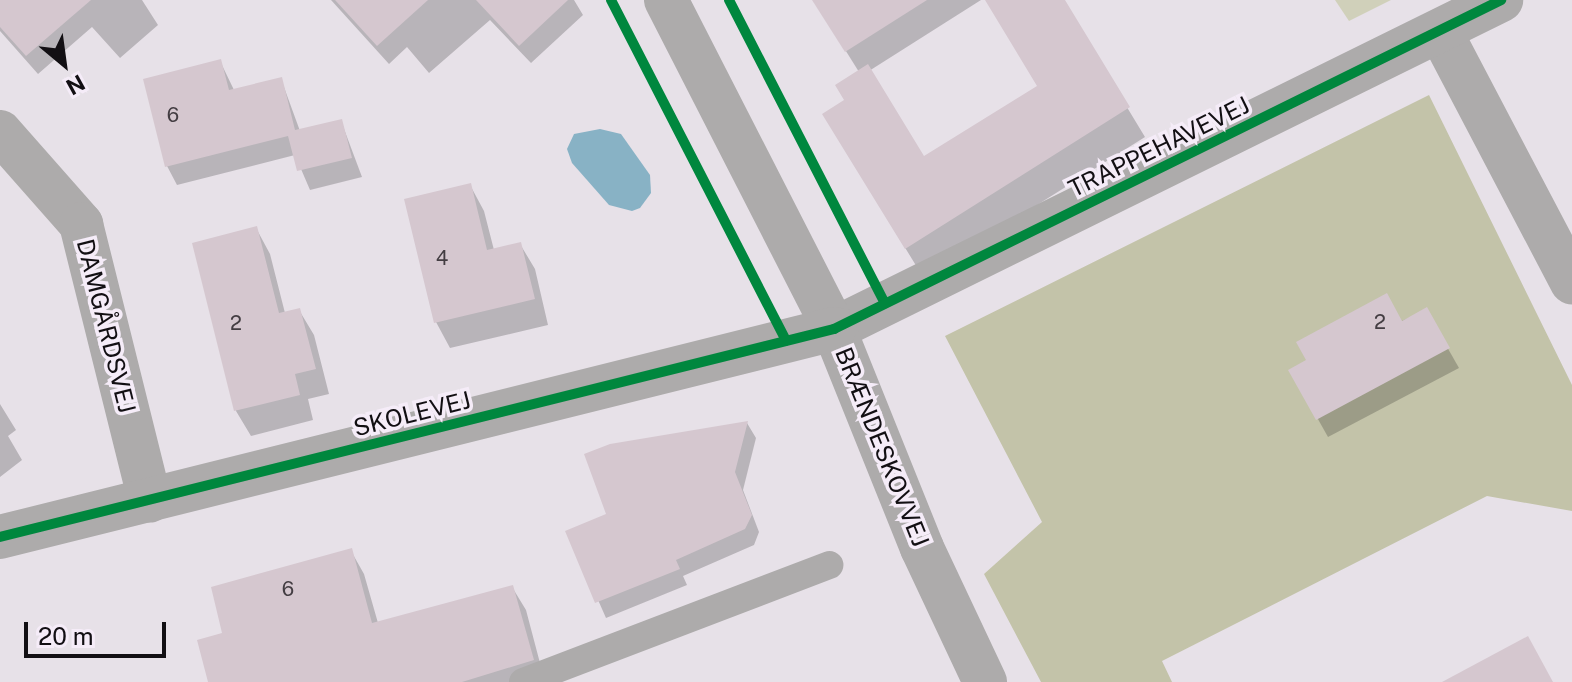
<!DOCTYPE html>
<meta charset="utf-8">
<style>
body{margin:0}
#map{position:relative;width:1572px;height:682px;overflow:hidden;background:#e7e1e8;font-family:"Public Sans",sans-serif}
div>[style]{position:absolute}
.green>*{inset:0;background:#d0d0ba}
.forest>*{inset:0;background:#c3c3a9}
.water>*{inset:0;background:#88b2c5}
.shadow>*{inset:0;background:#0003}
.building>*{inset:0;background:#d5c7cf}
.service>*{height:28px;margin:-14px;padding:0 14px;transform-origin:14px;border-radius:14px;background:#adabab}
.minor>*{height:44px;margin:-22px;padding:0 22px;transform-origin:22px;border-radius:22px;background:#adabab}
.tertiary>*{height:44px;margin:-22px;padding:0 22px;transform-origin:22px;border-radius:22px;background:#adabab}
.cycleway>*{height:10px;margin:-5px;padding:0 5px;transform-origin:5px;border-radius:5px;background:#00873e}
span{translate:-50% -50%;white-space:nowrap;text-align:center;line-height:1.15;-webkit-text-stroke:7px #f5ecf8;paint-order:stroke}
.number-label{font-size:20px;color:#433d42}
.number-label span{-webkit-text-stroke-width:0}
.street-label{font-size:24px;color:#120f13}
.north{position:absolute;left:24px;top:24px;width:80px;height:80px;-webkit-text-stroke:6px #f5ecf8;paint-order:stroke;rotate:151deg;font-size:22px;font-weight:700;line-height:32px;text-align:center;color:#120f13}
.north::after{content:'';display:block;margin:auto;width:28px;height:36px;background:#120f13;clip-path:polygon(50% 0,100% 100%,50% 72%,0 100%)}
.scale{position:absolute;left:24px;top:622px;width:142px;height:36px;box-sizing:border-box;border:4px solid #120f13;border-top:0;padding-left:10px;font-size:24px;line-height:28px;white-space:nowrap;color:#120f13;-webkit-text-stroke:6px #f5ecf8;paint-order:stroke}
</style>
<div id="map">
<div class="green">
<i style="clip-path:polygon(1335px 0,1391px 0,1349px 21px)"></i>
</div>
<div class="forest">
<i style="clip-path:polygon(1429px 95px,1572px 385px,1572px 511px,1487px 496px,1162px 661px,1172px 682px,1041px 682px,984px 574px,1042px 522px,945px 336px)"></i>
</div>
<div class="water">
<i style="clip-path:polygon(600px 129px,621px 134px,650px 175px,651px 193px,640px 208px,632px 211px,609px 205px,572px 163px,567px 149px,574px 134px)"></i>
</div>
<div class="shadow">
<i style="clip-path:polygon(0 0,142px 0,158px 25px,120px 58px,92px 27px,38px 74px,0 31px)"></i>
<i style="clip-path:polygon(331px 0,574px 0,583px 15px,531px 63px,490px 20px,429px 73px,407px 47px,389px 64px)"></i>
<i style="clip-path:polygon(814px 0,981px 0,869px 71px,923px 159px,1039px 87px,1000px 0,1062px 0,1145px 137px,923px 277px,841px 143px,859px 72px)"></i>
<i style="clip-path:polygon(220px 61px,234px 90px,281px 79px,300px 131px,341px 121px,362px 177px,310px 190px,295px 155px,177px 185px,167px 166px)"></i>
<i style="clip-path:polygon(470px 185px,484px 211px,494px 250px,520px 244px,535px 269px,548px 325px,450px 348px,436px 322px)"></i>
<i style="clip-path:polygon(256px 228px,270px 254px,285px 313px,299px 310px,314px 335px,329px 394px,308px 399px,313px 420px,251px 436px,236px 411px,194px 244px)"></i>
<i style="clip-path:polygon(1426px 310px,1459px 368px,1328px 437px,1291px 371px)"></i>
<i style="clip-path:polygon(0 404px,16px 430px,8px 436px,22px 460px,0 477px)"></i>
<i style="clip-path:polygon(747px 423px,756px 438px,743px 490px,759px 532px,754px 545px,683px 576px,687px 585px,606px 618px,568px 532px,609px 515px)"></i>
<i style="clip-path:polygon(351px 551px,364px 574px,378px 623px,512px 587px,526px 610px,545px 682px,209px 682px,225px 634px)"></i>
</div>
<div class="building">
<i style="clip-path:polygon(0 0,91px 0,26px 56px,0 27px)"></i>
<i style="clip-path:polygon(335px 0,428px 0,377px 46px)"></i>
<i style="clip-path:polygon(476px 0,568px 0,519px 46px)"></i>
<i style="clip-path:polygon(812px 0,927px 0,845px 52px)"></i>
<i style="clip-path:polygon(985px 0,1065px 0,1130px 107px,905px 249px,822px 114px,844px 100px,835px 85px,868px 64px,924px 156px,1037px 86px)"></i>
<i style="clip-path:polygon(221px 59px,229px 90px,282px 77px,295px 130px,342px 119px,352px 158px,297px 171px,288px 136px,165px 167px,143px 79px)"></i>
<i style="clip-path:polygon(471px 183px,487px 250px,521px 242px,535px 299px,434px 323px,404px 199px)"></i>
<i style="clip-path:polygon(257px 226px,279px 313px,300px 308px,316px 369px,295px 374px,300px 395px,234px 411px,192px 243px)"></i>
<i style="clip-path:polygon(1387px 293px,1402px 321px,1427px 307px,1450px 348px,1316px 420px,1288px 370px,1306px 360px,1296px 342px)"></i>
<i style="clip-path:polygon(748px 421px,735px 472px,752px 515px,745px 529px,676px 560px,680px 569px,595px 603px,565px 531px,606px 514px,584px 454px,610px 444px)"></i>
<i style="clip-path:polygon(352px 548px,372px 623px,513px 585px,534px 660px,462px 682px,208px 682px,197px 640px,222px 633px,211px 587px)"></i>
<i style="clip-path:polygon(1528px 636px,1553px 682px,1442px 682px)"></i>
</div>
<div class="service">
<i style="left:523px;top:682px;width:328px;rotate:-20.9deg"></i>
</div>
<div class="minor">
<i style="left:1440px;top:31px;width:284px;rotate:62.3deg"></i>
<i style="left:0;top:132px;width:123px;rotate:48.6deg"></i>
<i style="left:81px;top:224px;width:285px;rotate:76deg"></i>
<i style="left:834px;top:329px;width:744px;rotate:-26.25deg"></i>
</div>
<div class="tertiary">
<i style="left:666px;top:0;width:369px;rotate:62.9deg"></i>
<i style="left:834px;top:329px;width:236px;rotate:68.1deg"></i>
<i style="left:922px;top:548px;width:148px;rotate:64.8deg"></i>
<i style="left:0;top:537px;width:860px;rotate:-14deg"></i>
</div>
<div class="cycleway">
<i style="left:611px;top:0;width:383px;rotate:62.8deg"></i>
<i style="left:729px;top:0;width:341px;rotate:62.8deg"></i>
<i style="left:0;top:537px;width:860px;rotate:-14deg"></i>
<i style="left:834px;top:329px;width:744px;rotate:-26.25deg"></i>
</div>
<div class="number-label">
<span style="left:173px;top:115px">6</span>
<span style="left:442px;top:258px">4</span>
<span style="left:1380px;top:322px">2</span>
<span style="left:236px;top:323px">2</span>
<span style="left:288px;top:589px">6</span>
</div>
<div class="street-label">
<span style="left:1159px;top:147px;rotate:-26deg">TRAPPEHAVEVEJ</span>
<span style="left:106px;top:326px;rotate:76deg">DAMGÅRDSVEJ</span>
<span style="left:412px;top:414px;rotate:-14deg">SKOLEVEJ</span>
<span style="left:882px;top:447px;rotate:68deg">BRÆNDESKOVVEJ</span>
</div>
<div class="north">N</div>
<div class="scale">20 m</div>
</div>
